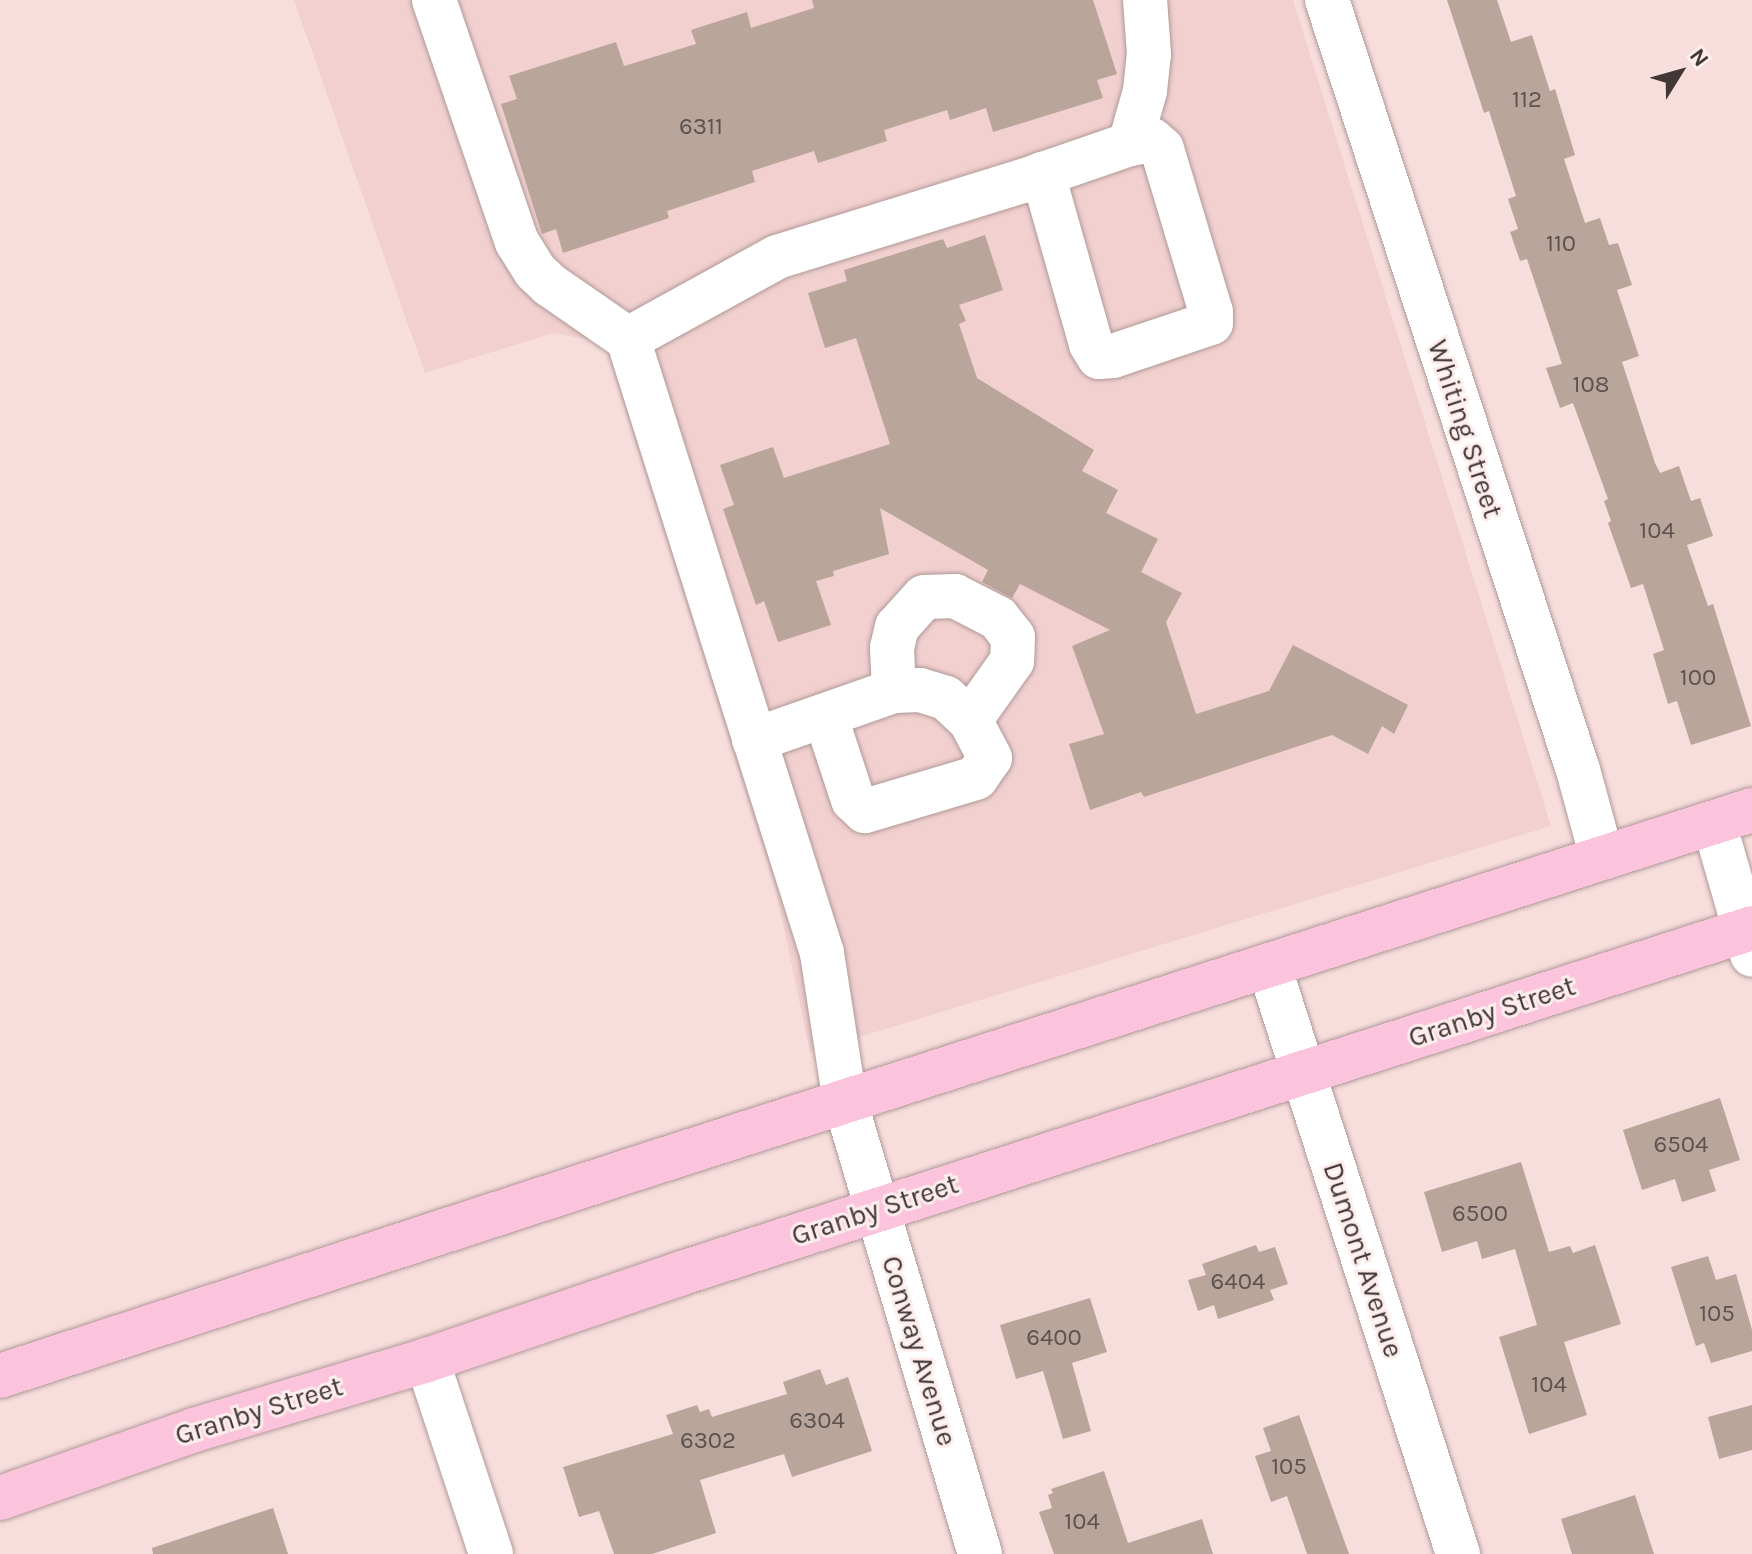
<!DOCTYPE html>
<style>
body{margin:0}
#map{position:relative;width:1752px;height:1554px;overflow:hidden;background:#f7dedd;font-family:Karla,sans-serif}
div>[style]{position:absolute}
.built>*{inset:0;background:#f1d0cf}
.building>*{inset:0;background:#b9a59a}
.roads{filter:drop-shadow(0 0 2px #b09998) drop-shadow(0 0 2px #b09998)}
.minor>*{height:44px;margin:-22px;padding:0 22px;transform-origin:22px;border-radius:22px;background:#fff}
.major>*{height:44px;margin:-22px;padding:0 22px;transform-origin:22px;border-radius:22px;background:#fbc4dc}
span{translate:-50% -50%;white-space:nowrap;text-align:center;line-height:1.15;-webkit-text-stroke:6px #fdeeed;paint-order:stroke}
.number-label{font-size:24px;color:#5e524f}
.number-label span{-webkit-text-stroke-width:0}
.street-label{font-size:28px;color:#403736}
.north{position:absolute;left:1640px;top:32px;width:80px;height:80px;-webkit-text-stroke:6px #fdeeed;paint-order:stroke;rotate:53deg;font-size:22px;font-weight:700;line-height:32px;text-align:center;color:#403736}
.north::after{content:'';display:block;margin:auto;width:28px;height:36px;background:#403736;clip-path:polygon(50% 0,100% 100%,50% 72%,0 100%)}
</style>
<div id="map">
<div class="built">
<i style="clip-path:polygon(294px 0,1293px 0,1551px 826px,810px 1052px,776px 891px,604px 342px,553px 333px,425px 373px)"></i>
</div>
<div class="building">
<i style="clip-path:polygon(812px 0,1093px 0,1117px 74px,1097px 80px,1103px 98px,993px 132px,986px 108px,950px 120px,947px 110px,884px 130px,887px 141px,818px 163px,814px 151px,752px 171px,755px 182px,667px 211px,669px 218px,563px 253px,556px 229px,542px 234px,501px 104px,517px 99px,509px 76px,616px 42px,624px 66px,696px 44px,691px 30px,747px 12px,751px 28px,814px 8px)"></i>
<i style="clip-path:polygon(1447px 0,1497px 0,1511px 42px,1532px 35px,1550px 91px,1555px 89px,1575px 155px,1564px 159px,1585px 223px,1600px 218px,1609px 245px,1618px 243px,1632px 285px,1617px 290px,1639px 356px,1622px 362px,1655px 463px,1660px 473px,1679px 466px,1691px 501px,1700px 498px,1713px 536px,1687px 545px,1708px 606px,1713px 604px,1751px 726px,1691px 745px,1677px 701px,1668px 704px,1653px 654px,1664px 650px,1643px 584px,1631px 588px,1608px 523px,1611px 521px,1604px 501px,1608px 499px,1573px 403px,1560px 408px,1546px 368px,1562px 364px,1527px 259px,1520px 261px,1510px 232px,1518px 229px,1508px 199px,1516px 196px,1489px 111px,1484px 113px)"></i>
<i style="clip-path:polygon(985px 235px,1003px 290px,959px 305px,966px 321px,959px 324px,977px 378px,1094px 450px,1082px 471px,1118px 490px,1106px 513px,1158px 539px,1141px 572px,1182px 593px,1166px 622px,1196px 714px,1269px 691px,1293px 645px,1408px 705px,1394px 734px,1382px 726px,1368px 754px,1332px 735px,1144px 797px,1141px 792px,1090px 810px,1069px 744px,1104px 734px,1072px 646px,1110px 630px,1020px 584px,1012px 598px,982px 582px,988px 570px,880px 508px,889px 554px,833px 571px,834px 576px,816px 581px,831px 625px,778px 642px,764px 601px,756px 605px,723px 509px,734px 505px,720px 465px,773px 447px,784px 478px,890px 444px,856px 338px,825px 348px,808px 293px,847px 281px,844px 270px,943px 239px,947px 248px)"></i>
<i style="clip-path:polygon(1720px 1098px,1740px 1160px,1709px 1170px,1716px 1191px,1682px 1202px,1675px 1179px,1642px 1190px,1623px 1130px)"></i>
<i style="clip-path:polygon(1521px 1162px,1549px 1252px,1570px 1246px,1573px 1253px,1595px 1245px,1621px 1324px,1564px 1342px,1587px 1415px,1529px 1434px,1499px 1337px,1537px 1325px,1515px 1249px,1482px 1259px,1477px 1241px,1442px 1252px,1424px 1192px)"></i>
<i style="clip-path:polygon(1256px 1245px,1259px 1252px,1275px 1247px,1288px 1284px,1270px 1290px,1274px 1300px,1218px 1319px,1214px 1305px,1198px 1311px,1188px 1280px,1206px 1275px,1202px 1264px)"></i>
<i style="clip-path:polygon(1708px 1256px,1716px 1280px,1736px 1274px,1752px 1330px,1752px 1351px,1711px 1363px,1704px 1343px,1696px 1346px,1671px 1267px)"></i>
<i style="clip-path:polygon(1090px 1298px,1107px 1352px,1072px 1363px,1091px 1431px,1063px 1439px,1043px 1371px,1016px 1379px,1000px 1325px)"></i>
<i style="clip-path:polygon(820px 1369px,826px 1385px,848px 1377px,872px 1451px,792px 1477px,784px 1454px,700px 1480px,716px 1533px,652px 1554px,614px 1554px,599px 1511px,579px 1517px,563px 1467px,673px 1434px,666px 1415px,697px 1405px,700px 1412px,709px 1409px,712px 1417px,787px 1394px,783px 1382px)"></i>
<i style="clip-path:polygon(1752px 1405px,1752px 1450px,1719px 1459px,1708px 1417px)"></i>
<i style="clip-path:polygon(1299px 1415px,1349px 1554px,1307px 1554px,1287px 1496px,1271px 1502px,1255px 1456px,1271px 1451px,1263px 1428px)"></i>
<i style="clip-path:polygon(1104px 1471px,1128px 1543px,1202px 1519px,1213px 1554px,1054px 1554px,1039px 1512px,1052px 1508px,1048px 1495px,1053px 1493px,1051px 1489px)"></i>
<i style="clip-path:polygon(1635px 1495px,1654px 1554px,1572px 1554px,1561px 1519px)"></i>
<i style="clip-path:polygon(273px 1508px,288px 1554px,153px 1554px,152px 1548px)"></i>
</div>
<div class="roads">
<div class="minor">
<i style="left:434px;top:0;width:256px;rotate:71.1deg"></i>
<i style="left:517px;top:242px;width:34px;rotate:58deg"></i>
<i style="left:535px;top:271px;width:21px;rotate:43deg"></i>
<i style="left:550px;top:285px;width:95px;rotate:34.7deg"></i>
<i style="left:1327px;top:0;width:810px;rotate:71.95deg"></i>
<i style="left:1578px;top:770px;width:91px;rotate:74.7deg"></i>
<i style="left:1130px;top:144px;width:55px;rotate:-74.2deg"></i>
<i style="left:1145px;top:91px;width:37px;rotate:-84deg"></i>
<i style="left:1149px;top:54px;width:54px;rotate:-94.2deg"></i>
<i style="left:894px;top:691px;width:43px;rotate:-92.7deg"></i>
<i style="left:892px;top:648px;width:22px;rotate:-77deg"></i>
<i style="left:897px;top:627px;width:40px;rotate:-48deg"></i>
<i style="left:924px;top:597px;width:31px;rotate:-2deg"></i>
<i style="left:955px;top:596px;width:48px;rotate:27.1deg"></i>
<i style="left:998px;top:618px;width:24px;rotate:52deg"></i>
<i style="left:1013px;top:637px;width:24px;rotate:92deg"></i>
<i style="left:1012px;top:661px;width:72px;rotate:125.4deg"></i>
<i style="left:754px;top:740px;width:148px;rotate:-19.3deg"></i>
<i style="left:894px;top:691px;width:26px;rotate:-2deg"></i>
<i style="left:920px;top:690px;width:27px;rotate:17deg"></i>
<i style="left:946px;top:698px;width:33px;rotate:43deg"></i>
<i style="left:970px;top:720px;width:43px;rotate:62.2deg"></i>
<i style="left:990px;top:758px;width:24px;rotate:125deg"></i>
<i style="left:976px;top:778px;width:116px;rotate:163.4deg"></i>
<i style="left:865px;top:811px;width:16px;rotate:-137deg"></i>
<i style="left:853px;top:800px;width:89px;rotate:-108.2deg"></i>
<i style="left:1714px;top:823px;width:137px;rotate:73.9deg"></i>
<i style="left:1269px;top:966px;width:618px;rotate:72.18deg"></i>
<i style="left:427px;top:1360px;width:204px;rotate:71.7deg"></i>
<i style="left:980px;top:1554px;width:472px;rotate:-106.6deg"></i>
<i style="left:845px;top:1102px;width:151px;rotate:-98.8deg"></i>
<i style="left:822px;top:953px;width:644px;rotate:-107.53deg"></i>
<i style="left:628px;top:339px;width:170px;rotate:-28.8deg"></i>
<i style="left:777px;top:257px;width:257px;rotate:-17.2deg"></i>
<i style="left:1023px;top:181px;width:21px;rotate:-19deg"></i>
<i style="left:1043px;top:174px;width:92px;rotate:-19deg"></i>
<i style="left:1130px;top:144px;width:22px;rotate:-10deg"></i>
<i style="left:1152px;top:140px;width:13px;rotate:42deg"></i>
<i style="left:1162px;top:149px;width:170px;rotate:73.3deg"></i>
<i style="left:1211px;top:312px;width:11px;rotate:90deg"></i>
<i style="left:1211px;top:323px;width:103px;rotate:161.4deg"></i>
<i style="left:1113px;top:356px;width:14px;rotate:176deg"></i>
<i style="left:1099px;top:357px;width:15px;rotate:-122deg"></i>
<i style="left:1091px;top:344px;width:177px;rotate:-105.8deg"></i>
</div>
<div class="major">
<i style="left:0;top:1376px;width:654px;rotate:-18.07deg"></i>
<i style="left:622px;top:1173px;width:1187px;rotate:-17.81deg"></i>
<i style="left:0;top:1498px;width:206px;rotate:-19.3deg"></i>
<i style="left:194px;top:1430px;width:243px;rotate:-16.7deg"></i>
<i style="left:427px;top:1360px;width:266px;rotate:-18.8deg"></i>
<i style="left:679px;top:1274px;width:1127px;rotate:-17.87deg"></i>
</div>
</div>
<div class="number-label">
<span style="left:1527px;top:100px">112</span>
<span style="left:701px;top:127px">6311</span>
<span style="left:1561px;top:244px">110</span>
<span style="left:1591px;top:385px">108</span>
<span style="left:1657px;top:531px">104</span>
<span style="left:1698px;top:678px">100</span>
<span style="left:1681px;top:1145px">6504</span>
<span style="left:1480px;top:1214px">6500</span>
<span style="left:1238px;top:1282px">6404</span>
<span style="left:1717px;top:1314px">105</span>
<span style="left:1054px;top:1338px">6400</span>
<span style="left:1549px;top:1385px">104</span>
<span style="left:817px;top:1421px">6304</span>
<span style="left:708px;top:1441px">6302</span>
<span style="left:1289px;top:1467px">105</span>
<span style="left:1082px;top:1522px">104</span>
</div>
<div class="street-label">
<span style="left:1465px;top:429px;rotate:72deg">Whiting Street</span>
<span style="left:1492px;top:1012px;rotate:-18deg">Granby Street</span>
<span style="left:875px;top:1210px;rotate:-18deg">Granby Street</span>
<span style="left:1363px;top:1260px;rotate:72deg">Dumont Avenue</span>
<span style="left:919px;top:1351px;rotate:73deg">Conway Avenue</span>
<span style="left:259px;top:1411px;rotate:-17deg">Granby Street</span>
</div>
<div class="north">N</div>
</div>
